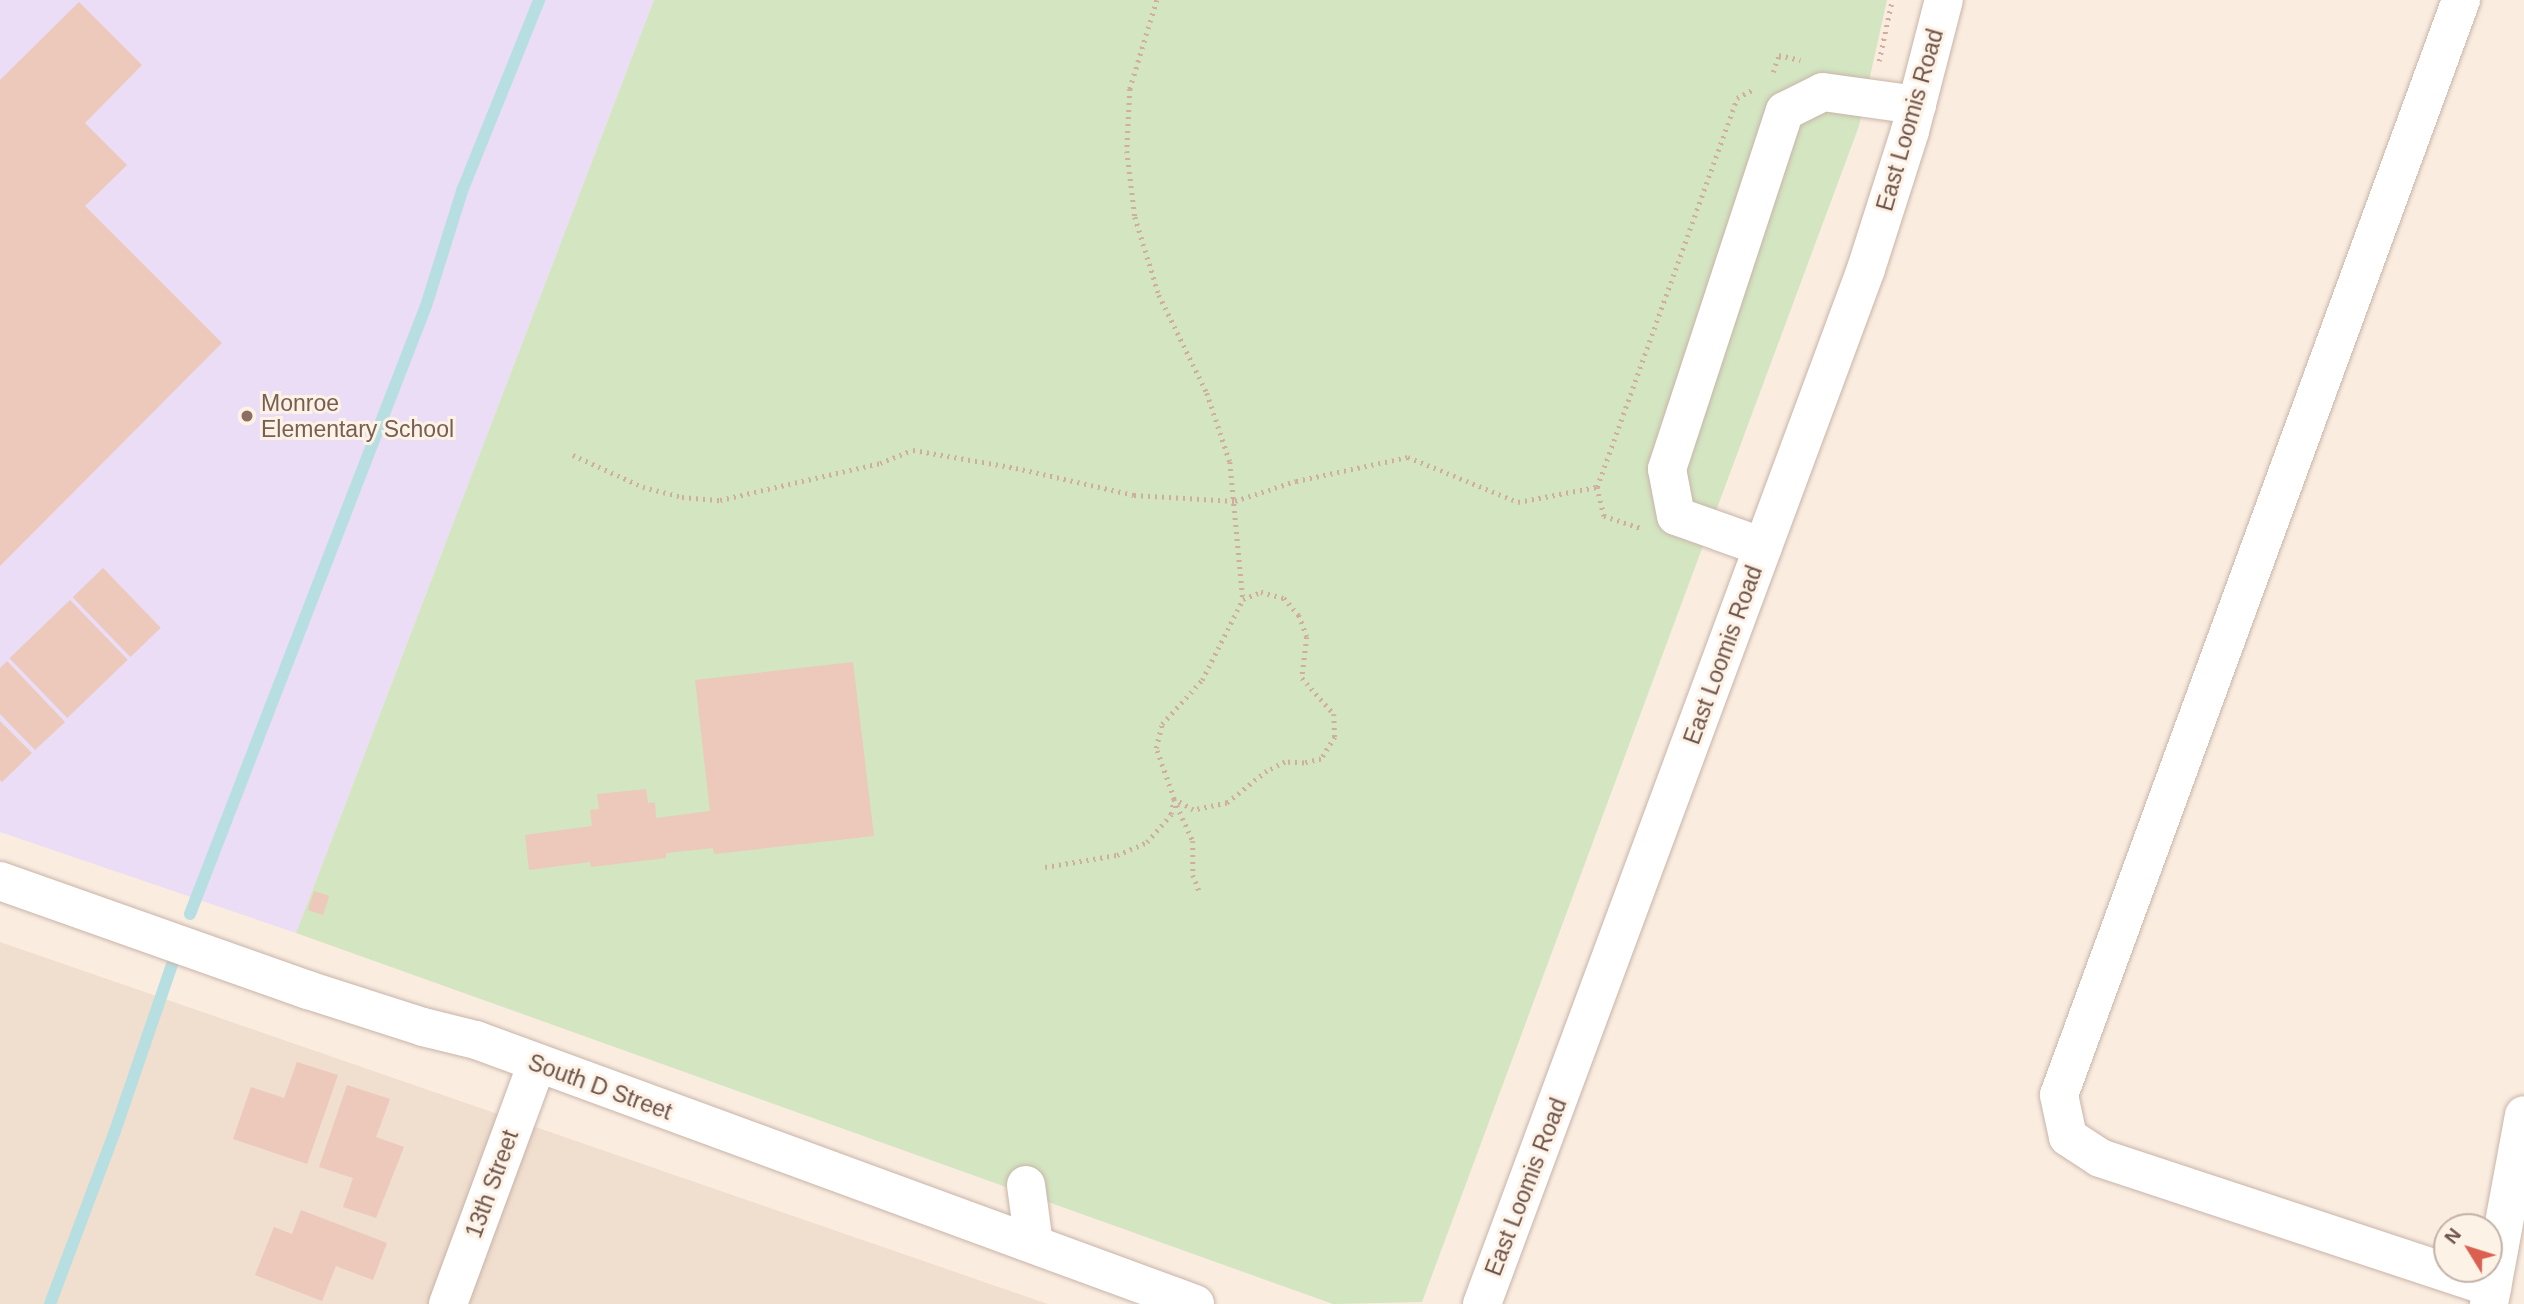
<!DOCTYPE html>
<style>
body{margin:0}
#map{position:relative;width:2524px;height:1304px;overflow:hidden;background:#faede0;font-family:Arial,sans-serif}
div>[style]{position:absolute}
.residential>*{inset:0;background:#f0decf}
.education>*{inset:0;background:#eaddf5}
.green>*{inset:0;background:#d3e5c1}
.stream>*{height:12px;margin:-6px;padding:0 6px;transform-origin:6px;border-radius:6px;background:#b7dfe1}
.building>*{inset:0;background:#ecc9ba;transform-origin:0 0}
.path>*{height:4.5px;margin-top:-2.25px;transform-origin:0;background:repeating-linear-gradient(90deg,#d0ad9e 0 2px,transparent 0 7px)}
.roads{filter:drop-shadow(0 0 2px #c9b4a9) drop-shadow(0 0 2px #c9b4a9)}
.minor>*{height:38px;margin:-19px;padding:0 19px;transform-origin:19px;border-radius:19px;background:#fff}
.dots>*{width:19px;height:19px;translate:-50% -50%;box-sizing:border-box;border:4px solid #fdf2e6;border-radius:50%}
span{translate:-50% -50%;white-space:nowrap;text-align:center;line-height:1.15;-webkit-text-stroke:6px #fdf2e6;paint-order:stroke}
.street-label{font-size:23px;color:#6e534a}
.education-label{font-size:23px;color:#785e54}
.left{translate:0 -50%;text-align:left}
.north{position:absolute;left:2433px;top:1213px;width:70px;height:70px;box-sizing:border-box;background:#fdf2e6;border:2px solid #c4b2a8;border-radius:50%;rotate:308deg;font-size:19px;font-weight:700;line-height:28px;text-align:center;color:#6e534a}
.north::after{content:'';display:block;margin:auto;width:24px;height:32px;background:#da604f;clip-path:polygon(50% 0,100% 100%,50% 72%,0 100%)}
</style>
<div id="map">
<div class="residential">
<i style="clip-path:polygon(0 942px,1048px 1304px,0 1304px)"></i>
</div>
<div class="education">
<i style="clip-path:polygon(0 0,654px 0,296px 933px,0 832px)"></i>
</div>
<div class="green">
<i style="clip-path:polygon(654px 0,1887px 0,1859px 126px,1422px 1302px,1333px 1304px,296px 933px)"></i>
</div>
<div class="stream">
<i style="left:190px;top:914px;width:652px;rotate:-68.79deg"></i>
<i style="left:426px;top:306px;width:121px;rotate:-72.6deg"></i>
<i style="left:462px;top:191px;width:206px;rotate:-68deg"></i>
<i style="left:50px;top:1304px;width:185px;rotate:-69.4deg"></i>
<i style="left:115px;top:1131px;width:194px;rotate:-71.1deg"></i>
</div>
<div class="building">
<i style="clip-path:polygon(79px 2px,142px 65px,85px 123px,127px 165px,85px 206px,222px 343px,0 566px,0 80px)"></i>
<i style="left:103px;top:568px;width:83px;height:42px;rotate:46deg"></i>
<i style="left:70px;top:600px;width:83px;height:84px;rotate:46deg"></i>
<i style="clip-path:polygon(7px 661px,65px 722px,35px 750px,0 714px,0 668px)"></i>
<i style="clip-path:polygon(853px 662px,874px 836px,714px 854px,713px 848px,666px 853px,666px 858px,591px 867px,590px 862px,529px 870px,525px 835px,592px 826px,590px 810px,599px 809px,597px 794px,646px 789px,648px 803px,655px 802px,656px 818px,710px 811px,695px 680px)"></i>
<i style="clip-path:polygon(0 721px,32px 753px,2px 782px,0 780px)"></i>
<i style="left:314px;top:891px;width:16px;height:20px;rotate:18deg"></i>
<i style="clip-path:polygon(297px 1062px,338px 1075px,307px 1164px,233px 1139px,251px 1087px,284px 1098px)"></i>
<i style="clip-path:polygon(347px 1085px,390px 1099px,376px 1137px,404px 1147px,376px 1218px,343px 1207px,353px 1178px,319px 1167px)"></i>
<i style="clip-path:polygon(301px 1210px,387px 1243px,373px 1280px,336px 1266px,322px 1301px,255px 1275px,274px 1227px,292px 1234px)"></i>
</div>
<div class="path">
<i style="left:1157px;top:0;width:93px;rotate:106.9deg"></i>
<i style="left:1130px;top:89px;width:62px;rotate:92.8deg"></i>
<i style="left:1127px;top:151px;width:66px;rotate:83.1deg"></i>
<i style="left:1135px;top:217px;width:82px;rotate:72.9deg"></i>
<i style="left:1159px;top:295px;width:109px;rotate:63.9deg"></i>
<i style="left:1207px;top:393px;width:73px;rotate:71.6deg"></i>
<i style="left:1230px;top:462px;width:138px;rotate:84.6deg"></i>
<i style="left:1879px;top:61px;width:62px;rotate:-78deg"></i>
<i style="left:1773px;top:72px;width:18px;rotate:-71deg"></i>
<i style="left:1779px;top:55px;width:22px;rotate:13deg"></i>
<i style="left:573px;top:455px;width:77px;rotate:24.6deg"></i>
<i style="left:643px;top:487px;width:40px;rotate:14.4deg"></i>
<i style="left:682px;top:497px;width:38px;rotate:5deg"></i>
<i style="left:720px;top:500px;width:164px;rotate:-13deg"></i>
<i style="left:880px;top:463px;width:35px;rotate:-22deg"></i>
<i style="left:913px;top:450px;width:105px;rotate:9.9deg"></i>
<i style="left:1016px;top:468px;width:121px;rotate:12.9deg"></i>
<i style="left:1134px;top:495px;width:101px;rotate:3.4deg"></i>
<i style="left:1235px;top:501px;width:64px;rotate:-18.2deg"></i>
<i style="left:1296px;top:481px;width:115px;rotate:-12.1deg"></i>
<i style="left:1408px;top:457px;width:119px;rotate:22.2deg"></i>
<i style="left:1518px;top:502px;width:80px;rotate:-10.8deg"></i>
<i style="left:1597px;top:487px;width:30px;rotate:76deg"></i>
<i style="left:1604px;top:516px;width:39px;rotate:18deg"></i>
<i style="left:1597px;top:487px;width:413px;rotate:-70.2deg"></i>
<i style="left:1737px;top:98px;width:17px;rotate:-28deg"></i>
<i style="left:1045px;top:867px;width:73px;rotate:-9.5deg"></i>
<i style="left:1117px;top:855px;width:33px;rotate:-23deg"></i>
<i style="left:1147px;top:842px;width:37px;rotate:-49deg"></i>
<i style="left:1171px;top:814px;width:15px;rotate:-79deg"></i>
<i style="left:1174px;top:799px;width:54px;rotate:-109.4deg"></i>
<i style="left:1156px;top:748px;width:25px;rotate:-76deg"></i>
<i style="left:1162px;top:724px;width:59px;rotate:-47.7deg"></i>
<i style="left:1202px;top:680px;width:91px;rotate:-63.2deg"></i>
<i style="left:1243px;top:599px;width:19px;rotate:-21deg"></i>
<i style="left:1261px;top:592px;width:24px;rotate:15deg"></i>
<i style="left:1284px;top:598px;width:23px;rotate:49deg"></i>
<i style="left:1299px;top:615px;width:23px;rotate:70deg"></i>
<i style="left:1307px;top:637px;width:41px;rotate:97deg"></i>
<i style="left:1302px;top:678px;width:48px;rotate:48.4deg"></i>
<i style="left:1334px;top:714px;width:23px;rotate:88deg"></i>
<i style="left:1335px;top:737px;width:26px;rotate:122deg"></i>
<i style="left:1321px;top:759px;width:17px;rotate:167deg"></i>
<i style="left:1304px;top:763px;width:19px;rotate:-177deg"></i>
<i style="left:1285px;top:762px;width:20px;rotate:153deg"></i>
<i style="left:1267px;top:771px;width:51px;rotate:141.3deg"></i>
<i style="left:1227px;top:803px;width:35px;rotate:168deg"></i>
<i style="left:1193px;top:810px;width:22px;rotate:-150deg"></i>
<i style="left:1174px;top:799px;width:46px;rotate:65.7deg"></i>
<i style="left:1193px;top:841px;width:34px;rotate:90deg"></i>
<i style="left:1193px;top:875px;width:17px;rotate:69deg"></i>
</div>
<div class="roads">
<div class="minor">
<i style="left:2461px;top:0;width:1166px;rotate:110.16deg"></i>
<i style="left:2059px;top:1095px;width:43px;rotate:77.9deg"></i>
<i style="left:2068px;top:1137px;width:38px;rotate:33deg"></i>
<i style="left:2100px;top:1158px;width:413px;rotate:18.3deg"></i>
<i style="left:1763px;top:547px;width:92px;rotate:-160.4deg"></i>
<i style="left:1676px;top:516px;width:48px;rotate:-100.8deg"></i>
<i style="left:1667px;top:469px;width:377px;rotate:-71.8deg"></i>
<i style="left:1785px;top:111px;width:42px;rotate:-26.6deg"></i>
<i style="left:1823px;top:92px;width:95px;rotate:7.9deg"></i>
<i style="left:0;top:881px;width:327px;rotate:19.5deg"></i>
<i style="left:308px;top:990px;width:121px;rotate:17.8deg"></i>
<i style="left:423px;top:1027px;width:55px;rotate:13.8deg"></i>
<i style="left:476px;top:1040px;width:766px;rotate:20.16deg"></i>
<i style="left:1026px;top:1185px;width:60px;rotate:82.3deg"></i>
<i style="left:448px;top:1304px;width:256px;rotate:-69.7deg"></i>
<i style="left:1482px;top:1304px;width:1104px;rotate:-69.64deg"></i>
<i style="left:1866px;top:269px;width:145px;rotate:-72.3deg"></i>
<i style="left:1910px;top:131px;width:135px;rotate:-75.5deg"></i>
<i style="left:2489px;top:1304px;width:192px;rotate:-79.5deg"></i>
</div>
</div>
<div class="dots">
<i style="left:247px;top:416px;background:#8d6e63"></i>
</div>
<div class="street-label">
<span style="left:1910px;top:120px;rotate:-74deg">East Loomis Road</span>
<span style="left:1723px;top:655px;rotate:-70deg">East Loomis Road</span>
<span style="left:600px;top:1087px;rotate:20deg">South D Street</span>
<span style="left:492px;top:1184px;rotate:-70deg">13th Street</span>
<span style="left:1526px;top:1187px;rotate:-69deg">East Loomis Road</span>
</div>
<div class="education-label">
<span class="left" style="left:261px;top:416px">Monroe<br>Elementary School</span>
</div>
<div class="north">N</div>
</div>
